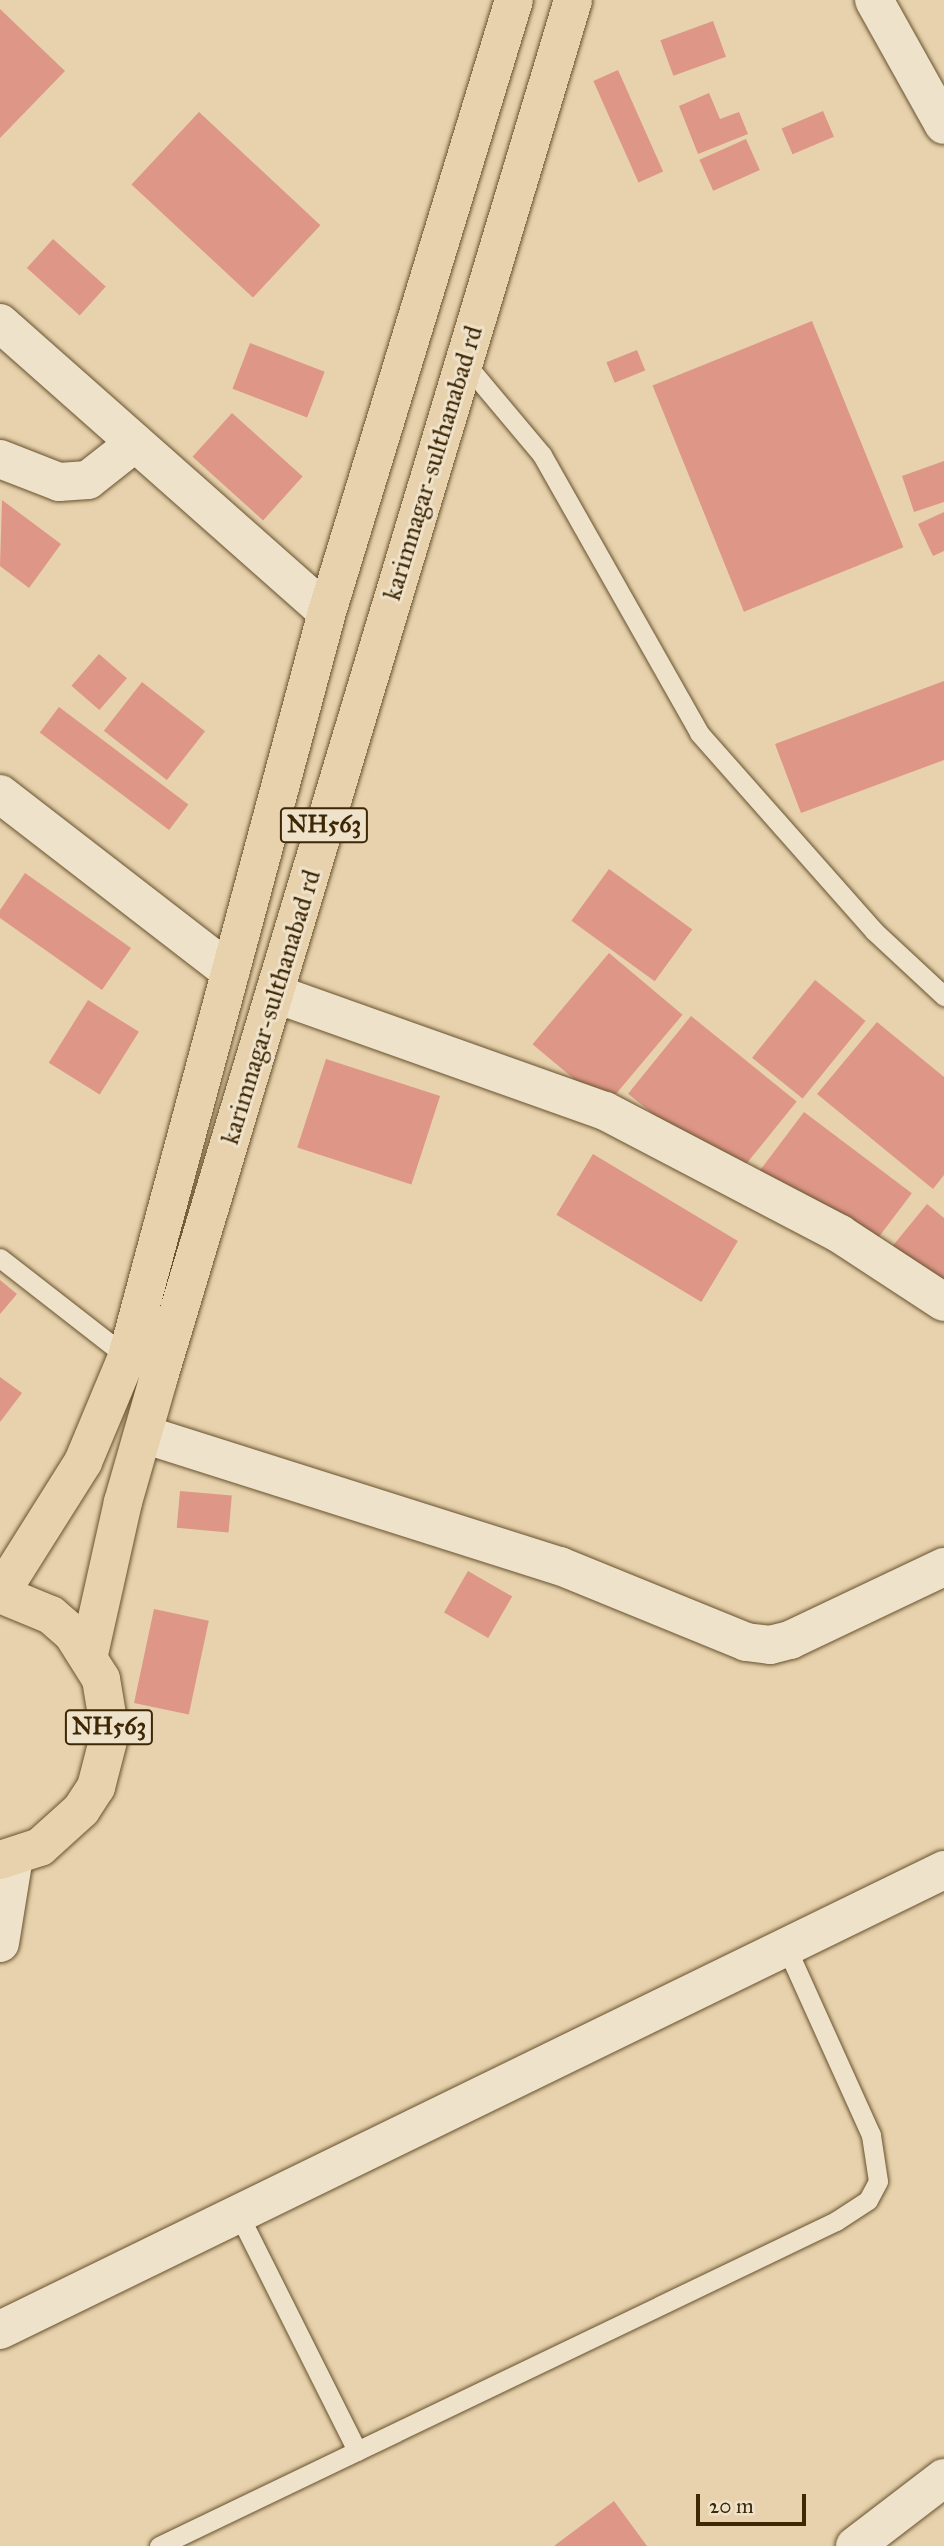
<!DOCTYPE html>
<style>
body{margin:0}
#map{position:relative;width:944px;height:2546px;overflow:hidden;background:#e7d2ad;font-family:"IM FELL Great Primer",serif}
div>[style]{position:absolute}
.building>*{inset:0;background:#de9687;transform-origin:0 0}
.roads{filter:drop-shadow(0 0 2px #68522e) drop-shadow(0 0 2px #68522e)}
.lane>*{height:19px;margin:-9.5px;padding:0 9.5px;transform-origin:9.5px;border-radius:9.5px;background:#efe2ca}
.street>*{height:38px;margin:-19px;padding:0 19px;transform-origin:19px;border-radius:19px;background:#efe2ca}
.highway>*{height:38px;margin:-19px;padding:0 19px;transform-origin:19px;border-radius:19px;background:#e7d2ad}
span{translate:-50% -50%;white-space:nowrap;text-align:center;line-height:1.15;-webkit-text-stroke:6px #efe2ca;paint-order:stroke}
.shield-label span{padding:2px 5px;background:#efe2ca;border:2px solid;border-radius:5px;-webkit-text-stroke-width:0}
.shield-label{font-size:24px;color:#3d2704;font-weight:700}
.street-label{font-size:26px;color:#3d2704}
.scale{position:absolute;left:696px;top:2494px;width:110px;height:32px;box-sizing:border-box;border:4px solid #3d2704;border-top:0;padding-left:9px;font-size:21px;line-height:24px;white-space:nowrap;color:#3d2704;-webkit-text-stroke:5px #efe2ca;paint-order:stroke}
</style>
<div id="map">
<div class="building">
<i style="clip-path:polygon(0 9px,65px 71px,0 138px)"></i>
<i style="left:713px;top:21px;width:38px;height:56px;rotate:70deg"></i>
<i style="left:618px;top:70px;width:111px;height:27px;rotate:66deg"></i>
<i style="clip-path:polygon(709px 93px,720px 119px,739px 112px,748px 134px,698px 154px,679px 106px)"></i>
<i style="left:823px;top:111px;width:28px;height:45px;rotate:67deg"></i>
<i style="left:199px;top:112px;width:166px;height:99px;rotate:43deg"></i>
<i style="left:746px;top:139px;width:34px;height:51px;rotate:66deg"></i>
<i style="left:53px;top:239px;width:71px;height:39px;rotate:42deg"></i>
<i style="left:812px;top:321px;width:244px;height:172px;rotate:68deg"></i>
<i style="left:250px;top:343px;width:80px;height:49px;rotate:21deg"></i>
<i style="left:637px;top:350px;width:22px;height:33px;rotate:68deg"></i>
<i style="left:232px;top:413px;width:95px;height:59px;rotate:42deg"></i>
<i style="clip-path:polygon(944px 461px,944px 502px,914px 512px,902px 476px)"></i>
<i style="clip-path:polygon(2px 500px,61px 544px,29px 588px,0 566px)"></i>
<i style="clip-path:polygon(944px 512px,944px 551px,933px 556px,918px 524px)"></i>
<i style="left:99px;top:654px;width:37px;height:42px;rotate:41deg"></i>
<i style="clip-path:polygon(944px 681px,944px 760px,801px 813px,775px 744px)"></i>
<i style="left:142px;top:682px;width:80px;height:62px;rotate:38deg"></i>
<i style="left:59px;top:707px;width:162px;height:32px;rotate:37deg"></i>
<i style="left:609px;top:869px;width:103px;height:64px;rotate:36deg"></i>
<i style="clip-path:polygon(25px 873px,131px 948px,102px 990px,0 918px,0 910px)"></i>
<i style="left:609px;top:953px;width:96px;height:119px;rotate:40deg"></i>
<i style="left:815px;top:980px;width:65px;height:100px;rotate:39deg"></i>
<i style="left:88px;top:1000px;width:60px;height:74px;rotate:32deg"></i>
<i style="left:691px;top:1016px;width:136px;height:100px;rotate:39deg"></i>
<i style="clip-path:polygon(877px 1022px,944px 1077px,944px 1175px,933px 1189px,817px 1094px)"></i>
<i style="left:326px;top:1059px;width:120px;height:93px;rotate:18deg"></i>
<i style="left:804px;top:1112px;width:135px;height:74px;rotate:37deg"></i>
<i style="left:593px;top:1154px;width:169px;height:71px;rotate:31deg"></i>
<i style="clip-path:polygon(927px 1204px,944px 1218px,944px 1301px,886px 1254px)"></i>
<i style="clip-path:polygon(0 1280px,17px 1294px,0 1314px)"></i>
<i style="clip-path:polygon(0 1377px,22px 1393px,0 1422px)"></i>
<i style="left:180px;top:1491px;width:52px;height:37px;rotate:5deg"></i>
<i style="left:468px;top:1571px;width:51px;height:48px;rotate:30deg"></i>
<i style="left:154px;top:1609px;width:56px;height:96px;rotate:12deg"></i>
<i style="clip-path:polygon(614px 2501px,647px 2546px,554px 2546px)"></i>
</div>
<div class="roads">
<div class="lane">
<i style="left:464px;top:362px;width:121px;rotate:50deg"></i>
<i style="left:542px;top:455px;width:319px;rotate:60.5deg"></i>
<i style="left:699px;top:733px;width:264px;rotate:48.5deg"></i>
<i style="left:874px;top:931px;width:96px;rotate:42.9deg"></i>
<i style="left:0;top:1258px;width:161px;rotate:37.9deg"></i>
<i style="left:239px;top:2215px;width:264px;rotate:63.4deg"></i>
<i style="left:159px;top:2546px;width:751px;rotate:-25.64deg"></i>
<i style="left:836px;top:2221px;width:38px;rotate:-33deg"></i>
<i style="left:868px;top:2200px;width:21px;rotate:-62deg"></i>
<i style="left:878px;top:2181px;width:47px;rotate:-98.7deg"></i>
<i style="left:871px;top:2135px;width:206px;rotate:-114.3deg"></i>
</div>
<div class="street">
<i style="left:874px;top:0;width:143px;rotate:60.8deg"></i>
<i style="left:0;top:323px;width:436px;rotate:41.5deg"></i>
<i style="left:0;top:459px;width:63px;rotate:21.3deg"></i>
<i style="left:59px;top:482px;width:29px;rotate:-4deg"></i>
<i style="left:88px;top:480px;width:60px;rotate:-38.2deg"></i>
<i style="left:0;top:794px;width:291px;rotate:37.7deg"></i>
<i style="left:276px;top:994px;width:349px;rotate:19.6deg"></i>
<i style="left:605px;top:1111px;width:265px;rotate:27.6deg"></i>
<i style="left:840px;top:1234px;width:124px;rotate:33.2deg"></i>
<i style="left:143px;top:1434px;width:437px;rotate:17.6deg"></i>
<i style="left:560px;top:1566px;width:201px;rotate:22.2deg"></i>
<i style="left:746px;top:1642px;width:24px;rotate:7deg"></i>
<i style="left:770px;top:1645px;width:21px;rotate:-14deg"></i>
<i style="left:790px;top:1640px;width:170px;rotate:-25.4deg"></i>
<i style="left:0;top:1943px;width:87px;rotate:-80.8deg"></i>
<i style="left:0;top:2330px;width:1050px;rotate:-25.98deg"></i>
<i style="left:855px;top:2546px;width:112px;rotate:-37.4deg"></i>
</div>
<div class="highway">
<i style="left:0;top:1594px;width:156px;rotate:-57.8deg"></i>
<i style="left:83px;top:1462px;width:114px;rotate:-67.3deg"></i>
<i style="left:127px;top:1357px;width:771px;rotate:-74.97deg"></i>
<i style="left:327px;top:612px;width:640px;rotate:-73.01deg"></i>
<i style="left:0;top:1594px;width:55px;rotate:22.4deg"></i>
<i style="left:51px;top:1615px;width:28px;rotate:41deg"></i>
<i style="left:72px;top:1633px;width:54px;rotate:57.8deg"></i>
<i style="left:101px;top:1679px;width:55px;rotate:80.5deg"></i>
<i style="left:110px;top:1733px;width:56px;rotate:104.5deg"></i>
<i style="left:96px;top:1787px;width:27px;rotate:123deg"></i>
<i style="left:81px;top:1810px;width:55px;rotate:137.9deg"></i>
<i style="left:40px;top:1847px;width:42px;rotate:162deg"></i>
<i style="left:89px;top:1654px;width:156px;rotate:-77.4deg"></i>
<i style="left:123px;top:1502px;width:127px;rotate:-74deg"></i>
<i style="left:158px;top:1380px;width:1441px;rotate:-73.26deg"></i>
</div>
</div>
<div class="shield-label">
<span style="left:324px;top:825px">NH563</span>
<span style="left:109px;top:1727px">NH563</span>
</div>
<div class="street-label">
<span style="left:433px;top:463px;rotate:-73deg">karimnagar-sulthanabad rd</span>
<span style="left:271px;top:1007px;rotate:-73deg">karimnagar-sulthanabad rd</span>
</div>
<div class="scale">20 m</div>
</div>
